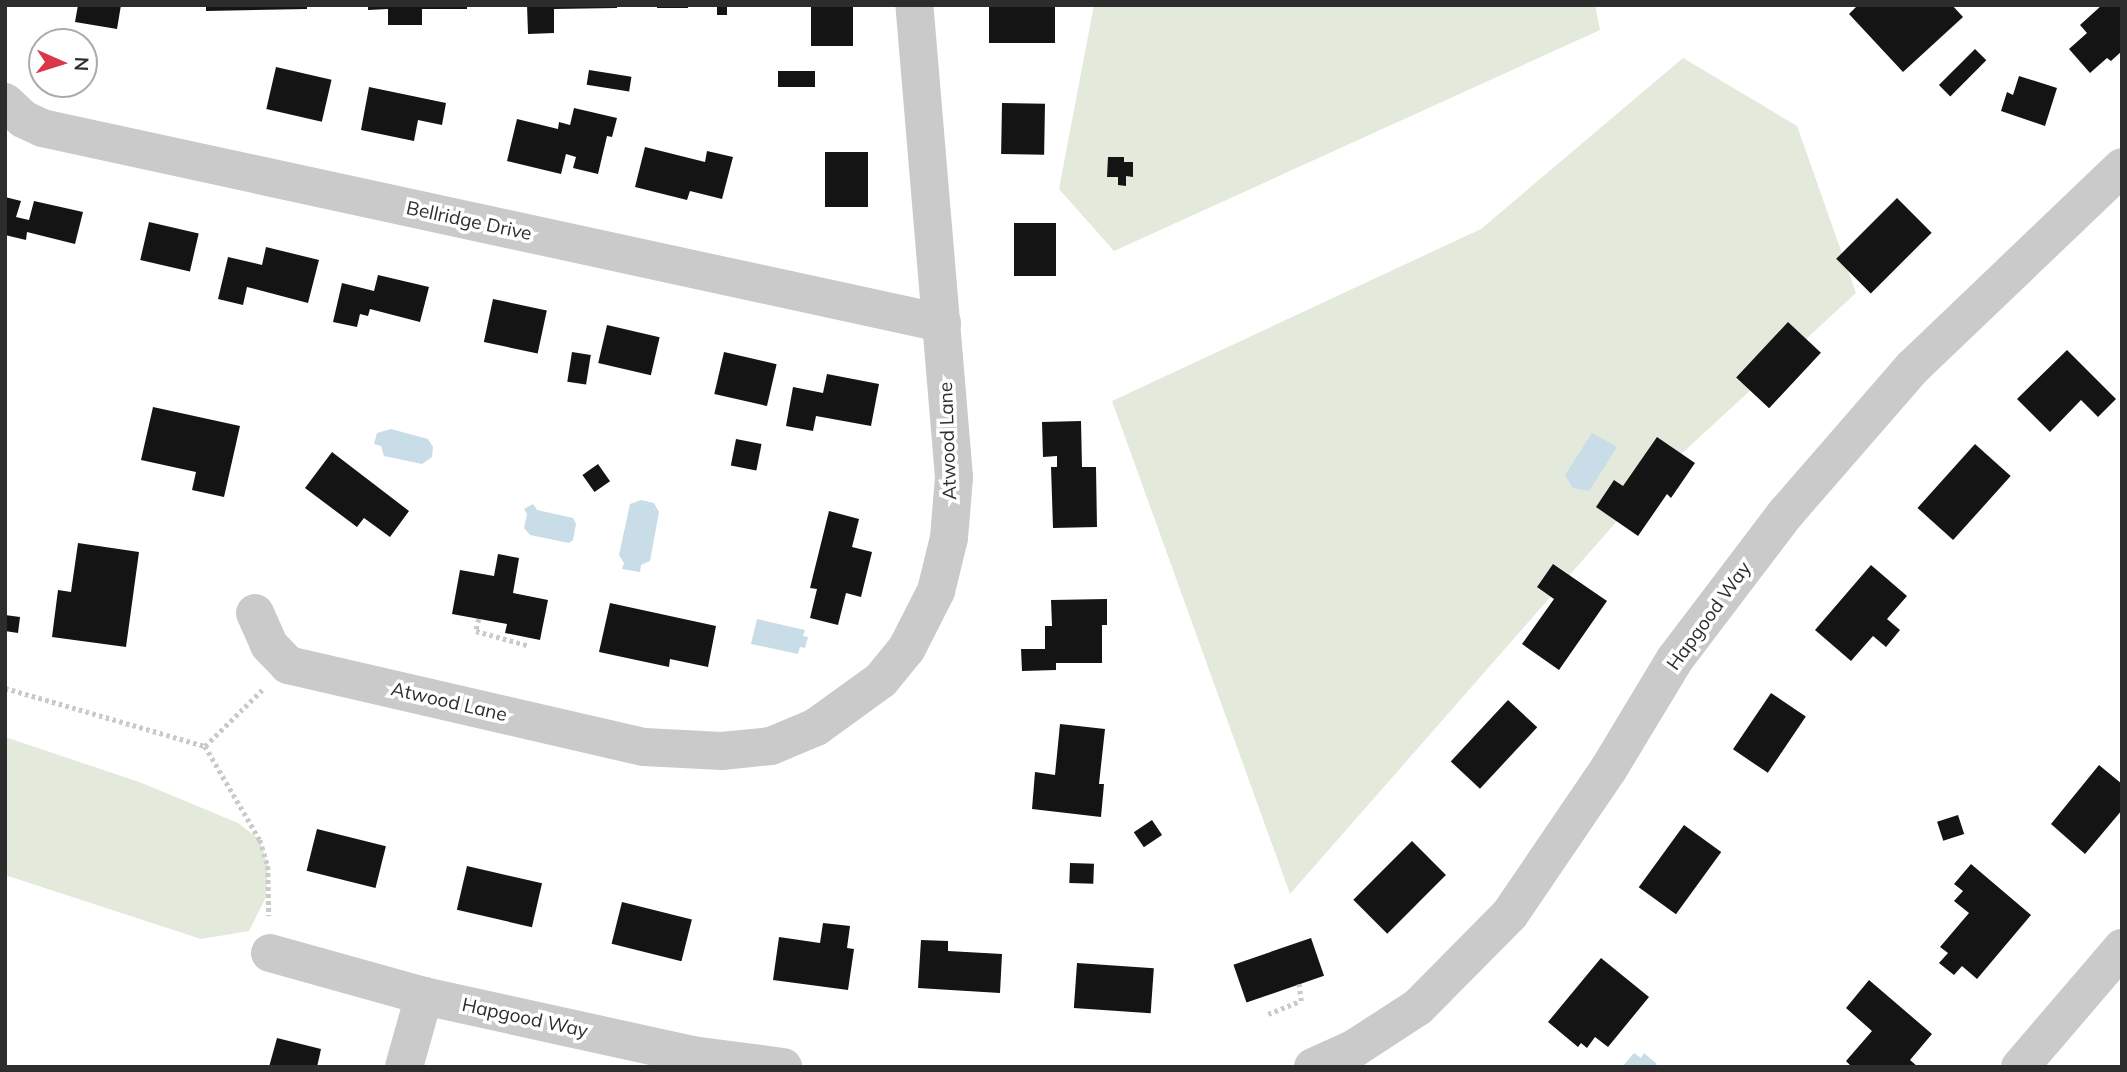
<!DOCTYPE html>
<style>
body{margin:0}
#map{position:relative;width:2127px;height:1072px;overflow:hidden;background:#fff;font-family:Mulish,sans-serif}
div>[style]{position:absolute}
.green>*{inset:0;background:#e3e9db}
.water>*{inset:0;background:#c8dde8}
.building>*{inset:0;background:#141414;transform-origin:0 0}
.path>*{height:4.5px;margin-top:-2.25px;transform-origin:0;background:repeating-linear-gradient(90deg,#cacaca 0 3.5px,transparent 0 7px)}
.minor>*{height:38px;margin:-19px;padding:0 19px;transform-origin:19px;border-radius:19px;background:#cacaca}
span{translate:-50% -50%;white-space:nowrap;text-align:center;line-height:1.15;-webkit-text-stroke:7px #fff;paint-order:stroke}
.street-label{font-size:19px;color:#2d2d2d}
.frame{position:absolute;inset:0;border:7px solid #2d2d2d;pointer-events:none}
.north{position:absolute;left:28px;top:28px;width:70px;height:70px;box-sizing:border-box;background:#fff;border:2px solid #ababab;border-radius:50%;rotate:93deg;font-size:19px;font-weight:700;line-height:28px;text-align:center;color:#2d2d2d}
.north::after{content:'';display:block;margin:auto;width:24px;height:32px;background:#da3849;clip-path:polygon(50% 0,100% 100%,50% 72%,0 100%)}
</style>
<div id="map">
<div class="green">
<i style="clip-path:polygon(1094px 5px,1595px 5px,1600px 30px,1114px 251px,1059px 189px)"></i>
<i style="clip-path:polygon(1683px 58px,1797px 126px,1856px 293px,1653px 480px,1290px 894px,1112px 401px,1481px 229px)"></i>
<i style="clip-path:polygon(5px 737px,142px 783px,238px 823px,260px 840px,268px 866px,266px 897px,249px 931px,201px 939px,5px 875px)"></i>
</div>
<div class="water">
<i style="clip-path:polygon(391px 429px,428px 439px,433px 447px,432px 457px,422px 464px,384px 456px,381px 446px,374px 444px,377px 433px)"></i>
<i style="clip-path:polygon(1592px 433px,1617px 447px,1589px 491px,1573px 488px,1565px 475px)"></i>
<i style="clip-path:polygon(641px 500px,654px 503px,659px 512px,650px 561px,641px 565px,640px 572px,622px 569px,624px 563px,619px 555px,630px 504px)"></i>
<i style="clip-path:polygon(533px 504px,537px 510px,573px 518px,576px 524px,573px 540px,569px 543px,530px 535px,524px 528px,527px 514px,524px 509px)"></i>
<i style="clip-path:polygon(757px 619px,805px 630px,803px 636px,808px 637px,805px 648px,800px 647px,798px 654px,751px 644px)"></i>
<i style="clip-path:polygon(1634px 1053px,1641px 1058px,1644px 1053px,1657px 1064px,1654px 1067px,1622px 1067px)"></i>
</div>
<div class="building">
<i style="clip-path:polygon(78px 5px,121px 5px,117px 29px,75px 22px)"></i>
<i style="clip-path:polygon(206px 5px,307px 5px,307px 9px,206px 11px)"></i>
<i style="clip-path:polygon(368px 5px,467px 5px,467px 9px,422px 9px,422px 25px,388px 25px,388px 9px,368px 10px)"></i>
<i style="clip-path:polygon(527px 5px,617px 5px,617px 8px,554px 9px,554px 33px,528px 34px)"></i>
<i style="left:657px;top:5px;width:31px;height:3px"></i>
<i style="left:717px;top:5px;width:10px;height:10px"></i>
<i style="left:811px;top:5px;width:42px;height:41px"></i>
<i style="left:989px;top:5px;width:66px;height:38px"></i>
<i style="clip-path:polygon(1858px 5px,1952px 5px,1963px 17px,1903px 72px,1849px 14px)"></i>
<i style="clip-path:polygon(2102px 5px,2122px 5px,2122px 51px,2111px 61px,2107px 58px,2090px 73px,2069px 49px,2087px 33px,2080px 25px)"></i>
<i style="left:1975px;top:49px;width:16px;height:51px;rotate:45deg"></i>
<i style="left:276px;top:67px;width:57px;height:43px;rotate:13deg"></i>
<i style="left:589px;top:70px;width:43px;height:15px;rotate:9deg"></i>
<i style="left:778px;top:71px;width:37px;height:16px"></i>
<i style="clip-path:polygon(2019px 76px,2057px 88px,2045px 126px,2001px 111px,2007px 92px,2013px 95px)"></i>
<i style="clip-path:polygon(369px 87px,446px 103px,442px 125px,418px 120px,414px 141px,361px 130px)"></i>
<i style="left:1002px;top:103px;width:43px;height:51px;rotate:1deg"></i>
<i style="clip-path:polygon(574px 108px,617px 118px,612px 137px,607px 136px,598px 174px,573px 168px,576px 157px,566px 154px,561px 174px,507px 161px,517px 119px,558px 129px,559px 122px,570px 125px)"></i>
<i style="clip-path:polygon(645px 147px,705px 162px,707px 151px,733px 157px,722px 199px,690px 191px,687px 200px,635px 187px)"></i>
<i style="left:825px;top:152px;width:43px;height:55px"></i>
<i style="clip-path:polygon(1108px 157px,1124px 157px,1124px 162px,1133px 162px,1133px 177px,1126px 176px,1126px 186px,1118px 185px,1118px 177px,1107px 177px)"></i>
<i style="clip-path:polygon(5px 197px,21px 201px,16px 217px,29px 220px,34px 201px,83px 212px,75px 244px,27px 232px,26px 240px,5px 235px)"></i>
<i style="left:1897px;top:198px;width:49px;height:86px;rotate:45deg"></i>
<i style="left:149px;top:222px;width:51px;height:39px;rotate:13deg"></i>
<i style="left:1014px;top:223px;width:42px;height:53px"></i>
<i style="clip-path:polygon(266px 247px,319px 260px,308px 303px,247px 287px,243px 305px,218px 299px,228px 257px,262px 265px)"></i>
<i style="clip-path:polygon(378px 275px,429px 287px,420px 322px,370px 309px,368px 316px,360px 314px,357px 327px,333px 322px,342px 283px,374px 291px)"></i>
<i style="left:493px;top:299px;width:55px;height:44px;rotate:12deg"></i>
<i style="left:1788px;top:322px;width:45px;height:76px;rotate:43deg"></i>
<i style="left:607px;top:325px;width:54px;height:39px;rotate:13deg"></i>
<i style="clip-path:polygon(2067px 350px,2116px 399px,2098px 417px,2081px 400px,2050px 432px,2017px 399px)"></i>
<i style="left:572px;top:352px;width:19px;height:30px;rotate:9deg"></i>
<i style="left:724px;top:352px;width:54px;height:43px;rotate:13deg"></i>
<i style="clip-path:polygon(827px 374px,879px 384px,871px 426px,816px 416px,813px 431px,786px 426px,793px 387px,823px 393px)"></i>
<i style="clip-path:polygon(153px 407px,240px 426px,224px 497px,192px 490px,196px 472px,141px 460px)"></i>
<i style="clip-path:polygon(1081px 421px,1082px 467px,1096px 467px,1097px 527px,1053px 528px,1051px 467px,1057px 467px,1057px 456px,1043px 457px,1042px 422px)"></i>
<i style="clip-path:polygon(1657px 437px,1695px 463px,1671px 498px,1667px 494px,1638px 536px,1596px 507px,1614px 480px,1623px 486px)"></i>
<i style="left:736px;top:439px;width:26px;height:27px;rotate:11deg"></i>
<i style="left:1975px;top:444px;width:48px;height:86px;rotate:42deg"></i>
<i style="clip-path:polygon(332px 452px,409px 511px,390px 537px,364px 518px,357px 527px,305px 488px)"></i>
<i style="left:598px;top:464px;width:21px;height:19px;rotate:55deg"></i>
<i style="clip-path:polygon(829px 511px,859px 519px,852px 547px,872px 552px,861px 597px,846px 593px,838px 625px,810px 618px,817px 589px,810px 588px)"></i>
<i style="clip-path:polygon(78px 543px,139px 552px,126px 647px,52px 637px,58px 590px,71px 592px)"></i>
<i style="clip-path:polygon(498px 554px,519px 558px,513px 593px,548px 600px,540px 640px,505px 633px,507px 624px,452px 614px,460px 570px,494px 576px)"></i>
<i style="clip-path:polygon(1553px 564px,1607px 601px,1559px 670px,1522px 644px,1554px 599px,1537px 587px)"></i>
<i style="clip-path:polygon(1871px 565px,1907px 596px,1887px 619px,1900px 630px,1886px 647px,1873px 636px,1851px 661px,1815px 630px)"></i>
<i style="clip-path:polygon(1107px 599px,1107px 625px,1102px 625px,1102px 663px,1056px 663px,1056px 670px,1022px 671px,1021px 649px,1045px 649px,1045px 626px,1052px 626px,1051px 600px)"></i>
<i style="clip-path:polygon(610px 603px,716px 626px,708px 667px,670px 659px,669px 667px,599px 652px)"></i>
<i style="clip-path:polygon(5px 615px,20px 617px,18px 633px,5px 631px)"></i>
<i style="left:1771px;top:693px;width:42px;height:68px;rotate:34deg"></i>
<i style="left:1508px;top:700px;width:40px;height:84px;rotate:43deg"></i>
<i style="clip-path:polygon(1060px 724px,1105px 729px,1099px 784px,1104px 784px,1101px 817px,1032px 809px,1035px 772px,1055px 775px)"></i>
<i style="clip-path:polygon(2099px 765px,2122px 784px,2122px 810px,2085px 854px,2051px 824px)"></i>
<i style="left:1958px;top:815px;width:20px;height:22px;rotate:72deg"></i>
<i style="left:1152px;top:820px;width:18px;height:22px;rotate:56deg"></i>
<i style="left:1684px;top:825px;width:46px;height:77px;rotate:36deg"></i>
<i style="left:317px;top:829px;width:71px;height:43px;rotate:14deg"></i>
<i style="left:1412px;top:841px;width:48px;height:83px;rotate:45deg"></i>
<i style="left:1070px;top:863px;width:24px;height:20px;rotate:2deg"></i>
<i style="clip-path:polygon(1971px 864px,2031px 915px,1977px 979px,1962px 966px,1954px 975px,1939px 963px,1948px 953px,1940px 947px,1969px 913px,1954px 901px,1963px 891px,1954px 884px)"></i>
<i style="left:467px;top:866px;width:77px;height:45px;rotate:13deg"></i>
<i style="left:622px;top:902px;width:72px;height:43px;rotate:14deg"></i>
<i style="clip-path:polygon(823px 923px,850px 926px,847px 948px,854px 949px,848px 990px,773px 980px,779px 937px,820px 943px)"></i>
<i style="left:1311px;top:938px;width:40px;height:82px;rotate:71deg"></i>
<i style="clip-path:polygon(921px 940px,948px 941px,948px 951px,1002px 954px,1000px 993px,918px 988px)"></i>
<i style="clip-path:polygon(1601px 958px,1649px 997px,1608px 1047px,1595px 1037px,1587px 1048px,1581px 1043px,1578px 1047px,1548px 1022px)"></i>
<i style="left:1077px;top:963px;width:77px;height:45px;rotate:4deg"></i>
<i style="clip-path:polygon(1869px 980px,1932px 1034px,1910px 1060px,1918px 1067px,1852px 1067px,1846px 1061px,1872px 1031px,1846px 1008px)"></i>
<i style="clip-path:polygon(277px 1038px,321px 1049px,317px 1067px,269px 1067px)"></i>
</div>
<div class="path">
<i style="left:479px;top:619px;width:12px;rotate:104deg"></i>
<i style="left:476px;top:631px;width:53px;rotate:15.4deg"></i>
<i style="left:5px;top:688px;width:208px;rotate:16.2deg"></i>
<i style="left:205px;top:746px;width:109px;rotate:59.7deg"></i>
<i style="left:260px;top:840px;width:27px;rotate:73deg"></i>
<i style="left:268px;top:866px;width:50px;rotate:88.9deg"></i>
<i style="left:205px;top:746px;width:80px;rotate:-44.5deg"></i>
<i style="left:1268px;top:1014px;width:35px;rotate:-22deg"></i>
<i style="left:1301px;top:1001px;width:17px;rotate:-97deg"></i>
</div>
<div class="minor">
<i style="left:5px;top:102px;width:25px;rotate:43deg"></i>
<i style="left:23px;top:119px;width:21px;rotate:25deg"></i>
<i style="left:42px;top:128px;width:921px;rotate:12.23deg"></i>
<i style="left:255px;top:613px;width:35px;rotate:66deg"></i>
<i style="left:269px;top:645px;width:28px;rotate:46deg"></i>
<i style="left:288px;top:665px;width:365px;rotate:13deg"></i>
<i style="left:644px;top:747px;width:78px;rotate:2.9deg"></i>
<i style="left:722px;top:751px;width:49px;rotate:-5.8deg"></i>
<i style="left:771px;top:746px;width:49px;rotate:-22.9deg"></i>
<i style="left:816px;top:727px;width:80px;rotate:-35.9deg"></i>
<i style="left:881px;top:680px;width:41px;rotate:-50.9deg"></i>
<i style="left:907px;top:648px;width:64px;rotate:-63deg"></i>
<i style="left:936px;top:591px;width:55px;rotate:-76.2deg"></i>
<i style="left:949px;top:538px;width:61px;rotate:-85.3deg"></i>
<i style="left:954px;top:477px;width:474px;rotate:-94.8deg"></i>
<i style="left:270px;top:953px;width:160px;rotate:15.6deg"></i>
<i style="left:424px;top:996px;width:274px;rotate:12.4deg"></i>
<i style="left:692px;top:1055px;width:92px;rotate:7.5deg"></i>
<i style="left:404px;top:1067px;width:74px;rotate:-74.3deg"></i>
<i style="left:1313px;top:1067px;width:46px;rotate:-24.3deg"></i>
<i style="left:1355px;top:1048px;width:75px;rotate:-33.1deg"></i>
<i style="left:1418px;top:1007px;width:131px;rotate:-45.3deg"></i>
<i style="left:1510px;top:914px;width:174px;rotate:-55.8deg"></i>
<i style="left:1608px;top:770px;width:130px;rotate:-58.9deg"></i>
<i style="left:1675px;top:659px;width:183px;rotate:-52.8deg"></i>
<i style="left:1786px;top:513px;width:194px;rotate:-49deg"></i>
<i style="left:1913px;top:367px;width:289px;rotate:-43.7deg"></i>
<i style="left:2020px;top:1067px;width:157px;rotate:-49.4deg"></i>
</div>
<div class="street-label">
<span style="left:469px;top:221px;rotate:12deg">Bellridge Drive</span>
<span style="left:948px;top:441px;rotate:-92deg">Atwood Lane</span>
<span style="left:1709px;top:616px;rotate:-54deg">Hapgood Way</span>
<span style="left:449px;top:702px;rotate:13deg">Atwood Lane</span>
<span style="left:525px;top:1018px;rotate:12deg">Hapgood Way</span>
</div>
<div class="frame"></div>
<div class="north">N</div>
</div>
